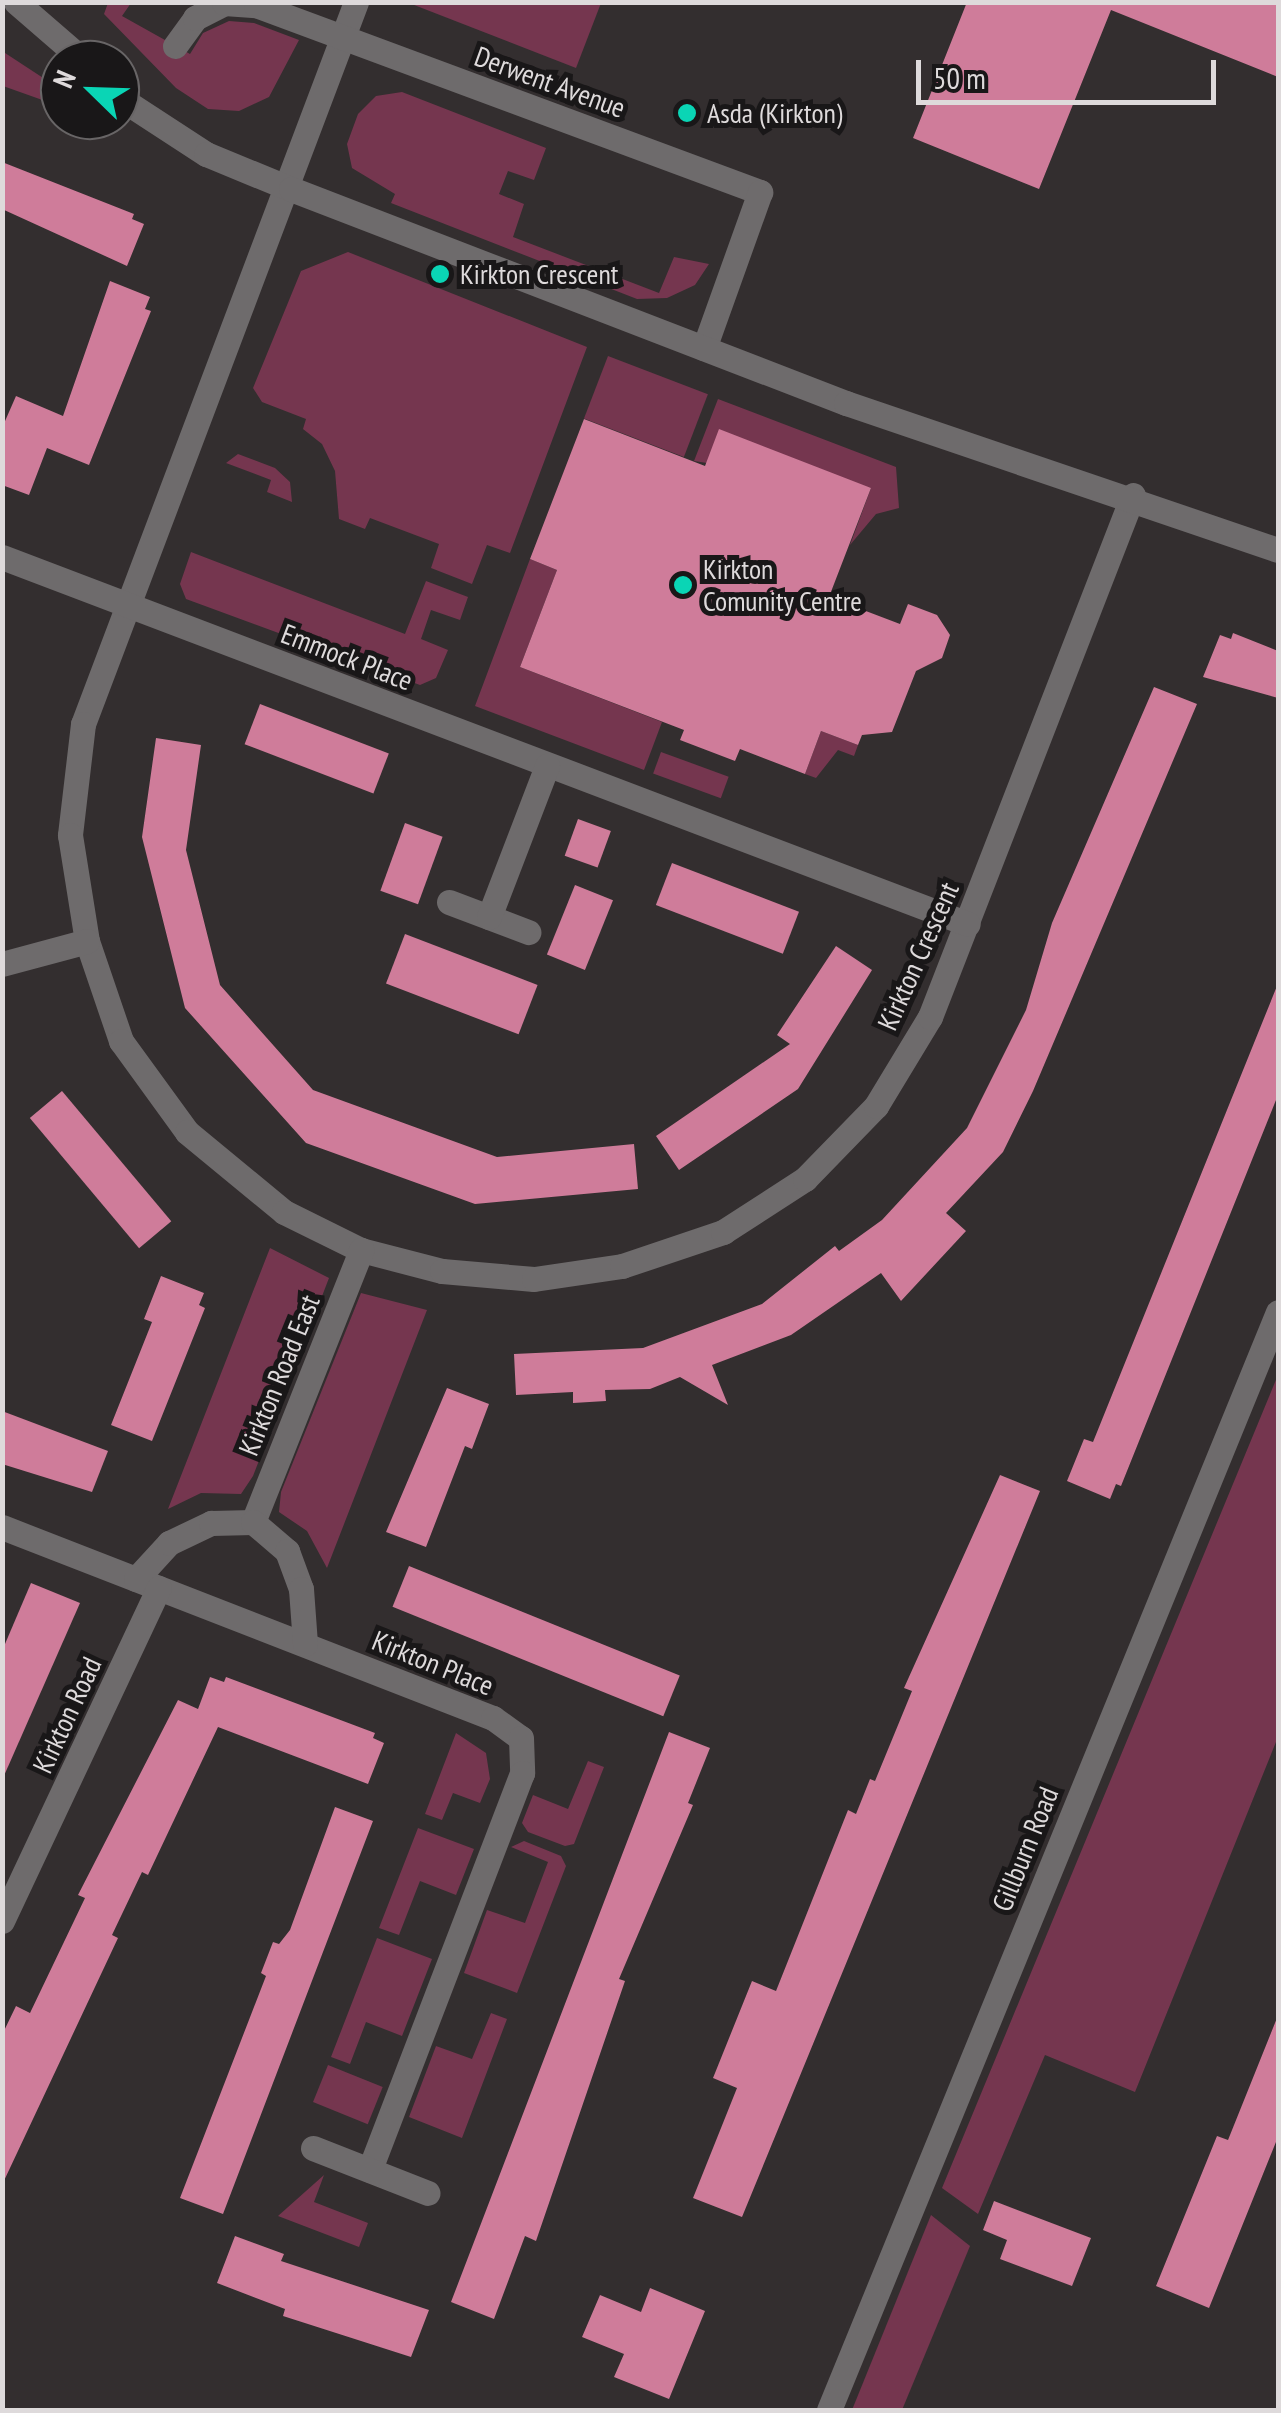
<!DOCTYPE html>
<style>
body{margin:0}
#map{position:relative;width:1281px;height:2413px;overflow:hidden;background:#332e2f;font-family:"PT Sans Narrow",sans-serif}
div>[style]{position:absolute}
.green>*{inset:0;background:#75364f;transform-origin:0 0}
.building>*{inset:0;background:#cf7c9a;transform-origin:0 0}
.minor>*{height:25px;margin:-12.5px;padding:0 12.5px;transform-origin:12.5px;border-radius:12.5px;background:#6e6b6c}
.dots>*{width:28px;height:28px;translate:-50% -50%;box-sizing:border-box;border:5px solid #191718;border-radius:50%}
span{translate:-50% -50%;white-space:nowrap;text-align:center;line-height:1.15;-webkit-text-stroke:10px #191718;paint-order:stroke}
.street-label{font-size:28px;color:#dedadb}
.poi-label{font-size:28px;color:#dedadb}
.left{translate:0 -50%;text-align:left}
.frame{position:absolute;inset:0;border:5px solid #dedadb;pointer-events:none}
.north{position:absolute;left:40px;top:40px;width:100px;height:100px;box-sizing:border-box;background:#191718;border:2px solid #686566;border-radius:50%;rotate:293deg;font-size:28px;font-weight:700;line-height:40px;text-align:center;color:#dedadb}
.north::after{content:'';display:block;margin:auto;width:35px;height:45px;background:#0ad5b5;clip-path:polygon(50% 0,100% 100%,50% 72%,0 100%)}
.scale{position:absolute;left:916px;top:60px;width:300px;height:45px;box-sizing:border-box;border:5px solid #dedadb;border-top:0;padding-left:12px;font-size:30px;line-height:35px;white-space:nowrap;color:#dedadb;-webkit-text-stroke:8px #191718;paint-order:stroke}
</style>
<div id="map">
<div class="green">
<i style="clip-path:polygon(108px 3px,131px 3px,122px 16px,190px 54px,203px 33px,229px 21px,254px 23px,299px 40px,269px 97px,239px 111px,208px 109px,176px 88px,104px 14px)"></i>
<i style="clip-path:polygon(409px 3px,601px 3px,576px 68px)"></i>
<i style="clip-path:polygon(2px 51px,60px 89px,60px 93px,48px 102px,3px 86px)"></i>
<i style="clip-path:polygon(402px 92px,546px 148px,534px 180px,508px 171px,499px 194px,524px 204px,513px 237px,659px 293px,674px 257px,709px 264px,695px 285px,667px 298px,637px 299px,391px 203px,395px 194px,352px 168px,347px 144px,358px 114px,376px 96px)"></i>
<i style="clip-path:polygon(348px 252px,587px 347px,510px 553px,487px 545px,472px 584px,431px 568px,439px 544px,370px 518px,365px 529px,339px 519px,335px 471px,322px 444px,303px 429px,306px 419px,262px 402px,253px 388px,301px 271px)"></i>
<i style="left:608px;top:356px;width:107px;height:67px;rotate:21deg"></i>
<i style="clip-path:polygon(718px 399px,896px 467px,899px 508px,876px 514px,850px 545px,871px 488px,694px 461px)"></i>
<i style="clip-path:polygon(238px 454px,275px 468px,290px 482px,292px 502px,267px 492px,271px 480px,226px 463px)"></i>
<i style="clip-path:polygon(191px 552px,405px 634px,426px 581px,468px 597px,460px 620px,431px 610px,421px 639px,448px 650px,436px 678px,420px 685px,186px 599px,180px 584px)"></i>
<i style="clip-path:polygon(530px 559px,557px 570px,520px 667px,662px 722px,644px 770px,475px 706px)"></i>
<i style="clip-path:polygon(821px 731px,858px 745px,854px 756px,838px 750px,816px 778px,805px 774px)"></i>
<i style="left:661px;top:752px;width:72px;height:23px;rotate:20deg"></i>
<i style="clip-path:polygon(270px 1248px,329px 1278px,253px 1476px,241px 1494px,201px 1493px,168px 1509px)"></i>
<i style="clip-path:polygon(361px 1293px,427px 1310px,327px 1568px,307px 1531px,279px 1512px,281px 1492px)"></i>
<i style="clip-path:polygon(1278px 1375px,1278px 1737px,1135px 2092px,1045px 2055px,978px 2214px,942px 2188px)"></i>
<i style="clip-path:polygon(456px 1733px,486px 1753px,490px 1779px,480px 1803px,453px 1793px,442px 1820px,425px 1814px)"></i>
<i style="clip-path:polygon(588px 1761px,604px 1767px,574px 1844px,565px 1846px,528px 1832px,522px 1823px,533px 1795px,568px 1809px)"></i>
<i style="clip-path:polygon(418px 1828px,474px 1849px,456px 1895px,420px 1881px,399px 1935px,379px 1928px)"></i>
<i style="clip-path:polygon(524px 1841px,561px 1856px,566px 1866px,517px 1993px,464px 1973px,487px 1910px,525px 1923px,548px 1862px,511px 1847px)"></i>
<i style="clip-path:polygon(377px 1938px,432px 1959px,402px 2036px,366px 2022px,350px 2064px,331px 2057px)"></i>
<i style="clip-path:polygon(491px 2013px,507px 2019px,462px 2138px,409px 2117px,436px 2046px,472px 2059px)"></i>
<i style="left:328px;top:2065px;width:59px;height:40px;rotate:22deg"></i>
<i style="clip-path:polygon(324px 2175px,314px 2202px,368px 2223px,359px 2247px,278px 2216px)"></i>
<i style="clip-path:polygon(931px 2215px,970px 2246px,902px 2410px,852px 2410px)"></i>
</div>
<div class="building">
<i style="clip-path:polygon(967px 2px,1278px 2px,1278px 77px,1111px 10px,1039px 189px,913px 138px)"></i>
<i style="clip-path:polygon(2px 162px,134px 214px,132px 219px,144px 224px,127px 266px,2px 209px)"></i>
<i style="clip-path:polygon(110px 281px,150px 297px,145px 309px,151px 311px,89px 465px,47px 448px,29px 495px,2px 485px,2px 428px,16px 396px,63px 416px)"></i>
<i style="clip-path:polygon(584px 419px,705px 466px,719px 429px,871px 488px,829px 597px,900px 624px,908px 604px,937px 615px,950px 635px,942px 658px,916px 671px,892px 732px,862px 735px,858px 745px,821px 731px,805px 774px,740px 749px,735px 761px,680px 740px,684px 730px,520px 667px,557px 570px,530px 559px)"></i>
<i style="clip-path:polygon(1233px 633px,1278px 651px,1278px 698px,1203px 677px,1220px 635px,1231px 639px)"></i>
<i style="clip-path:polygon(1154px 687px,1197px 704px,1033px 1091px,1003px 1152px,946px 1213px,966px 1231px,901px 1301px,881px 1273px,791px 1335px,712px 1365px,728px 1405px,680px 1377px,650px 1389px,605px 1390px,606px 1401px,573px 1403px,573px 1392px,516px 1395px,514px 1354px,643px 1348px,762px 1304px,835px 1246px,839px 1251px,882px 1220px,967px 1128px,1026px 1010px,1052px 923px)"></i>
<i style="left:260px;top:704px;width:138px;height:43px;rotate:21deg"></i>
<i style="clip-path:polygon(156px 738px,201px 745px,186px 850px,220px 985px,313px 1090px,497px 1157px,634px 1144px,638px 1189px,475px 1204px,306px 1143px,185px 1008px,142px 837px)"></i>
<i style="left:578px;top:819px;width:35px;height:39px;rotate:20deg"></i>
<i style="left:405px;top:823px;width:40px;height:72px;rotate:20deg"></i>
<i style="left:672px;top:863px;width:136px;height:45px;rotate:21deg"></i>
<i style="left:575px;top:885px;width:41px;height:75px;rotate:22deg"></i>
<i style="left:405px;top:934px;width:142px;height:53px;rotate:21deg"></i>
<i style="clip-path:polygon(836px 946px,872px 970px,798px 1089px,679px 1170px,656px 1136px,790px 1044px,777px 1035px)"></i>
<i style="clip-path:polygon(1277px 986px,1278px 1095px,1121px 1486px,1116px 1484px,1110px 1499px,1067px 1481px,1084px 1439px,1093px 1442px)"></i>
<i style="left:62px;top:1091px;width:170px;height:42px;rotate:50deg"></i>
<i style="clip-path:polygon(161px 1276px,204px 1293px,199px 1305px,205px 1308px,152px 1441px,111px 1425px,152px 1322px,144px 1319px)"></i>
<i style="clip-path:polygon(447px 1388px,489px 1404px,472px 1449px,465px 1446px,426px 1547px,386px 1532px)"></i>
<i style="clip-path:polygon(2px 1411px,108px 1451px,92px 1492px,2px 1464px)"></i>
<i style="clip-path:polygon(1000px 1475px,1040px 1491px,742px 2217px,693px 2198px,737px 2088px,713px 2078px,752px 1981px,776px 1991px,848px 1810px,856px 1814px,870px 1779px,875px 1781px,912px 1691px,904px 1688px)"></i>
<i style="left:409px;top:1566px;width:292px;height:44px;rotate:22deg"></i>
<i style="clip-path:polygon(31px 1583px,80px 1603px,3px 1778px,2px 1651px)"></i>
<i style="clip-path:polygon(210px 1677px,224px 1682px,226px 1677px,375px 1733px,373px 1738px,384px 1743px,368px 1784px,218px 1727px,148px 1875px,142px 1872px,112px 1935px,118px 1938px,2px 2185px,2px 2035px,16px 2006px,30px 2013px,85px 1898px,78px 1895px,178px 1700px,198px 1709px)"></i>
<i style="clip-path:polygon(669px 1732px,710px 1748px,688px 1803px,693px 1805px,619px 1979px,625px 1981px,536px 2241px,525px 2236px,494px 2319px,451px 2302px)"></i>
<i style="clip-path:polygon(335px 1807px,373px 1821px,223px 2214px,180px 2198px,266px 1976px,261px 1973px,273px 1942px,279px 1944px,290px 1930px)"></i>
<i style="clip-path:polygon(1277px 2018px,1278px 2137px,1209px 2308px,1156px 2286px,1217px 2136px,1228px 2140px)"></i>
<i style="clip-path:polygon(994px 2201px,1091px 2238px,1072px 2286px,1000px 2259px,1007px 2240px,983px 2230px)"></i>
<i style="clip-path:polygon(235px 2236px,284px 2254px,281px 2261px,429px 2310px,411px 2357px,283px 2316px,285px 2309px,217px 2283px)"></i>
<i style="clip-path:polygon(650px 2288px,705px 2311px,669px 2399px,614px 2377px,624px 2354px,582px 2337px,600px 2295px,641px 2312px)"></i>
</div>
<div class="minor">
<i style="left:16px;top:2px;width:89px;rotate:40.9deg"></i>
<i style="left:356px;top:2px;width:772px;rotate:110.71deg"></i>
<i style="left:83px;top:724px;width:112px;rotate:96.7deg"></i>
<i style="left:70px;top:835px;width:107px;rotate:80.9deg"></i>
<i style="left:87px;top:941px;width:106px;rotate:71.2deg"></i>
<i style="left:121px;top:1041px;width:112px;rotate:54deg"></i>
<i style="left:187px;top:1132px;width:126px;rotate:39.5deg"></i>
<i style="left:284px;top:1212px;width:86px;rotate:26.3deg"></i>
<i style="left:361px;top:1250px;width:84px;rotate:14.5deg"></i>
<i style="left:442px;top:1271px;width:92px;rotate:5deg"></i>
<i style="left:534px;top:1279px;width:89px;rotate:-8.4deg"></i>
<i style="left:622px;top:1266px;width:107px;rotate:-18.6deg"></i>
<i style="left:723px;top:1232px;width:98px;rotate:-32.9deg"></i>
<i style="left:805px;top:1179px;width:102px;rotate:-45.8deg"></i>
<i style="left:876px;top:1106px;width:104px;rotate:-58.8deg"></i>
<i style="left:930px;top:1017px;width:560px;rotate:-68.75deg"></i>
<i style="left:175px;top:46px;width:34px;rotate:-54deg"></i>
<i style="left:195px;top:18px;width:33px;rotate:-27deg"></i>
<i style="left:224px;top:3px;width:32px;rotate:4deg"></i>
<i style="left:256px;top:5px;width:538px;rotate:20.36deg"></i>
<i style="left:760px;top:192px;width:166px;rotate:109.7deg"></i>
<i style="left:120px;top:98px;width:103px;rotate:33.1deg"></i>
<i style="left:206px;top:154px;width:92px;rotate:22.4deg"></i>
<i style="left:291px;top:189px;width:595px;rotate:21.09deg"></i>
<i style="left:846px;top:403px;width:456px;rotate:18.8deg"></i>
<i style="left:2px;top:557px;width:1033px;rotate:20.8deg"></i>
<i style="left:449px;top:902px;width:85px;rotate:20.8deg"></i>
<i style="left:489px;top:917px;width:162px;rotate:-69deg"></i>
<i style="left:2px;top:964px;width:88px;rotate:-15.1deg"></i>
<i style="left:253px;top:1522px;width:293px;rotate:-68.3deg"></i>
<i style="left:2px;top:1527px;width:527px;rotate:21.26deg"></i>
<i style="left:493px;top:1718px;width:34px;rotate:36deg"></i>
<i style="left:521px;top:1738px;width:35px;rotate:88deg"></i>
<i style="left:522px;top:1773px;width:425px;rotate:111deg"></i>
<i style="left:136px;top:1579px;width:49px;rotate:-47.5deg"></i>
<i style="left:169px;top:1543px;width:47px;rotate:-25.5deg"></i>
<i style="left:211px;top:1523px;width:42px;rotate:-1.4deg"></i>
<i style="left:253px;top:1522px;width:45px;rotate:40.5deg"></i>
<i style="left:287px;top:1551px;width:40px;rotate:69.8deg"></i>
<i style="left:301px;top:1589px;width:55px;rotate:85.8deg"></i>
<i style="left:2px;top:1921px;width:368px;rotate:-64.8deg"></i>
<i style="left:313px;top:2148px;width:123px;rotate:21.4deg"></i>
<i style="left:829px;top:2410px;width:1186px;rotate:-67.76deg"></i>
</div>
<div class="dots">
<i style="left:687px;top:113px;background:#0ad5b5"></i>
<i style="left:440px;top:274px;background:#0ad5b5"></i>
<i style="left:683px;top:585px;background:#0ad5b5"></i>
</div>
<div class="street-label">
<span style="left:550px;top:82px;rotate:20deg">Derwent Avenue</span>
<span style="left:347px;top:657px;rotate:21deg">Emmock Place</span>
<span style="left:918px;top:956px;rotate:-66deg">Kirkton Crescent</span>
<span style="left:279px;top:1375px;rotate:-68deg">Kirkton Road East</span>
<span style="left:433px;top:1663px;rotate:22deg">Kirkton Place</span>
<span style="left:67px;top:1715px;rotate:-65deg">Kirkton Road</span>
<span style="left:1025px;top:1849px;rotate:-68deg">Gillburn Road</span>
</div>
<div class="poi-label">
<span class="left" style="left:707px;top:113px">Asda (Kirkton)</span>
<span class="left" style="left:460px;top:274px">Kirkton Crescent</span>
<span class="left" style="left:703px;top:585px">Kirkton<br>Comunity Centre</span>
</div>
<div class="frame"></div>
<div class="north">N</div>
<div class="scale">50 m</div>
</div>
